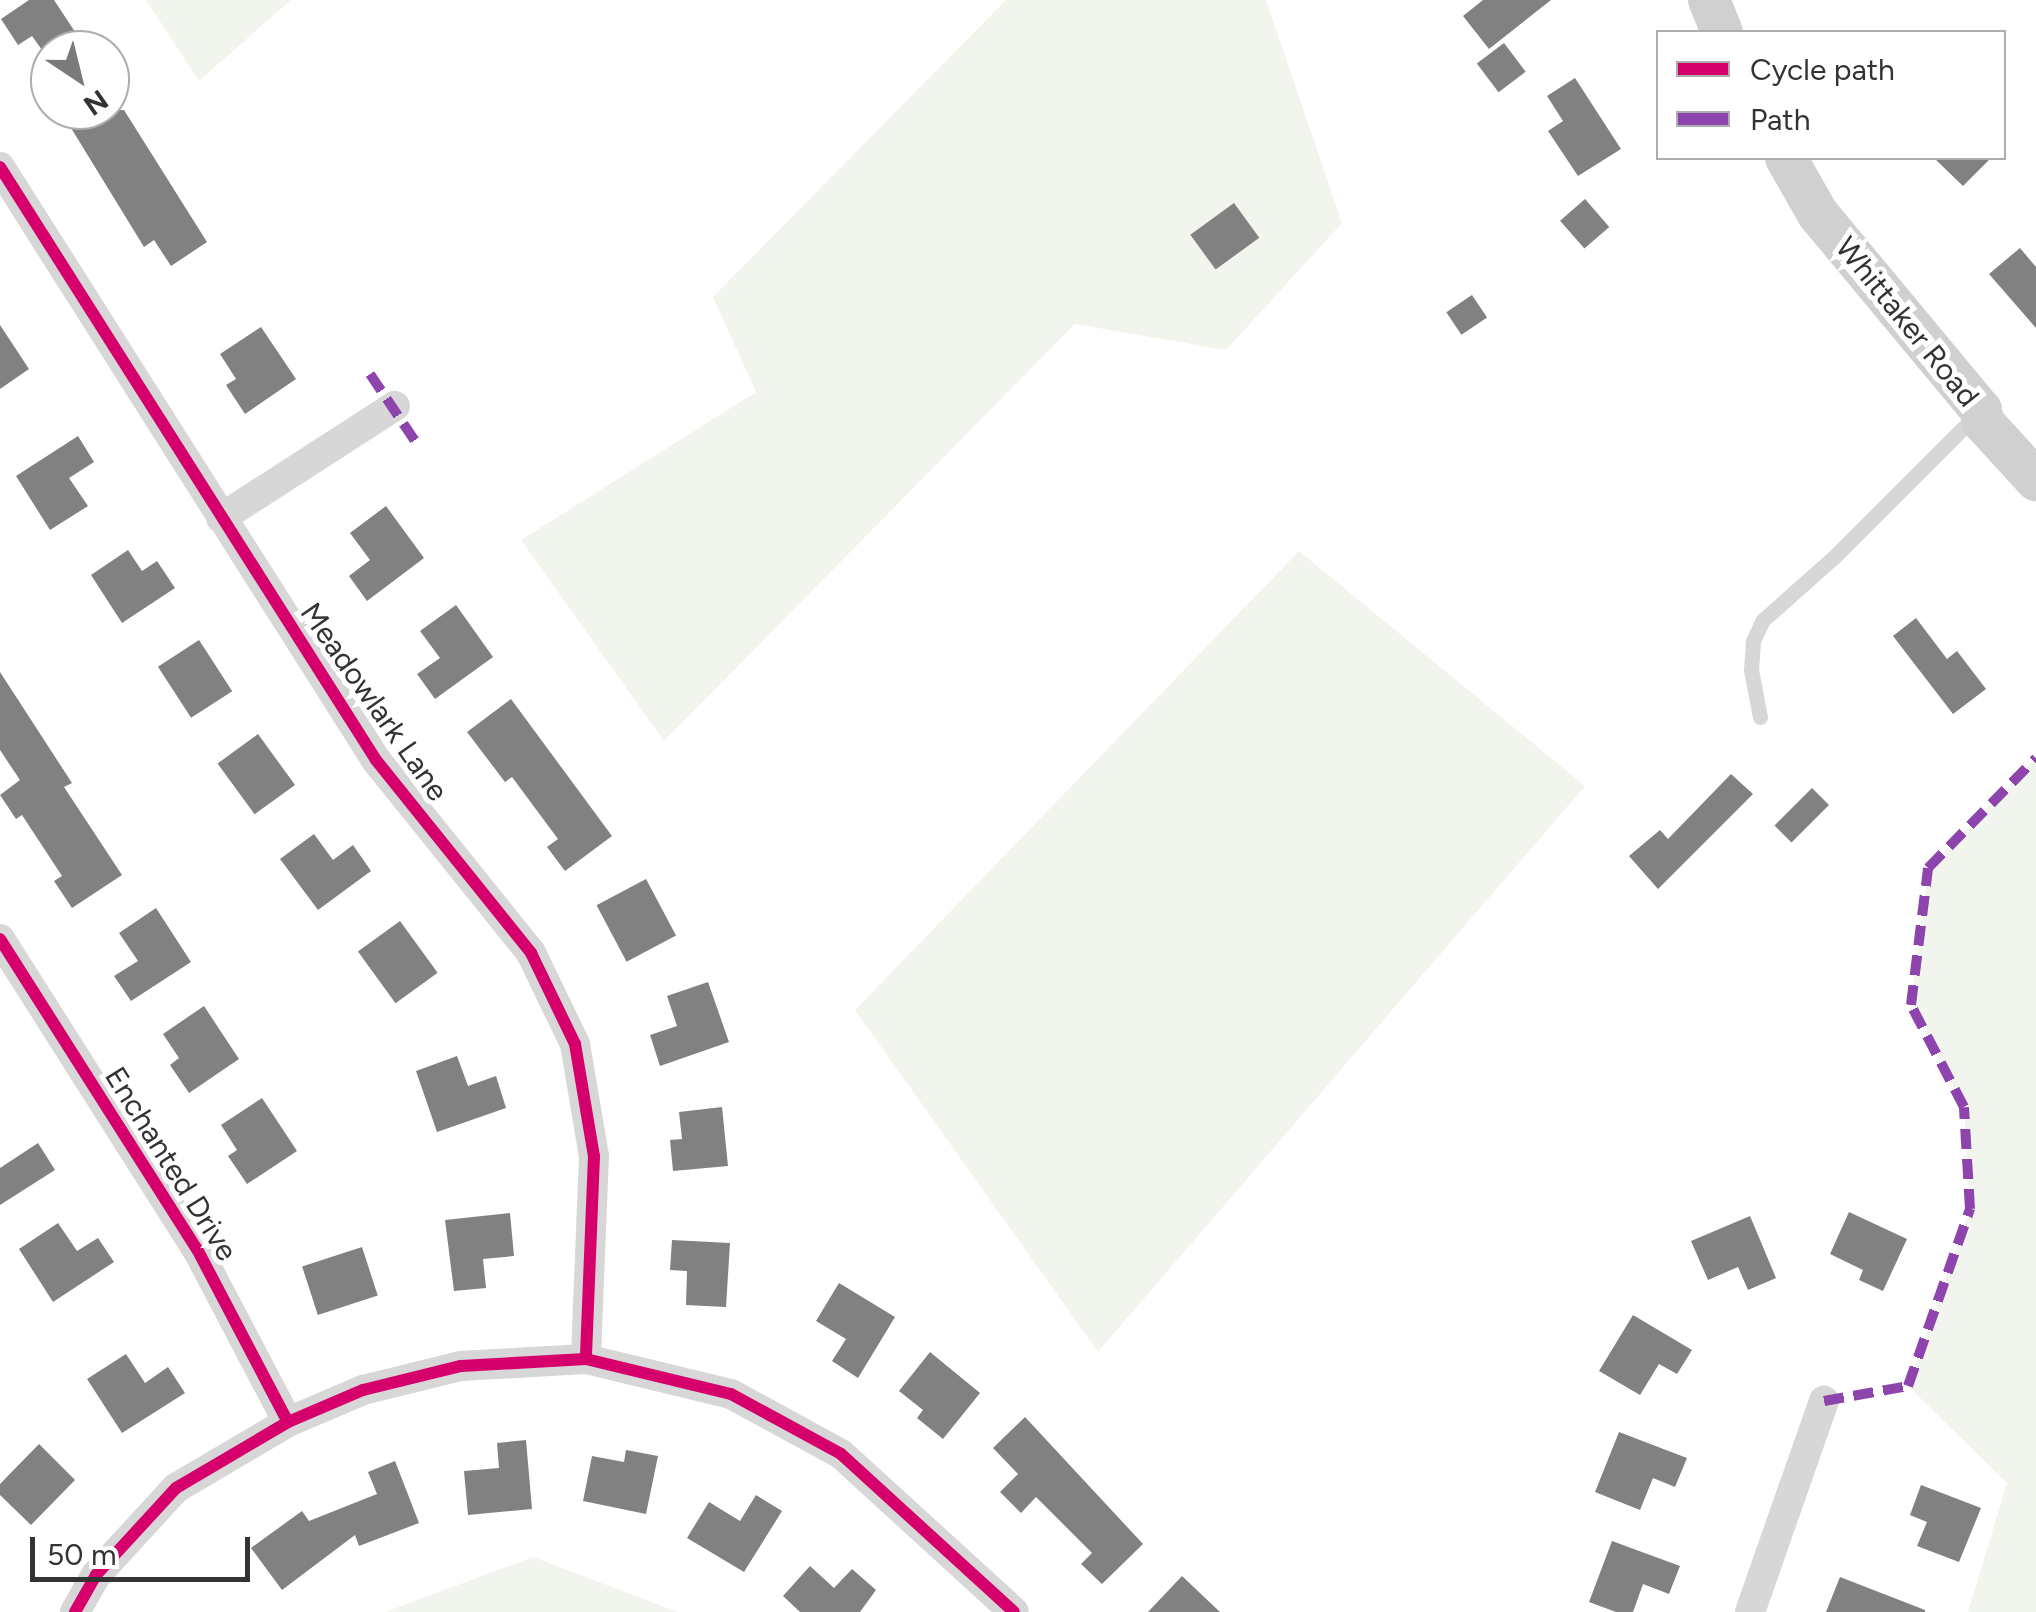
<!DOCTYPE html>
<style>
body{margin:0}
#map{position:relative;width:2036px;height:1612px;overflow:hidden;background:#fff;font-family:Figtree,sans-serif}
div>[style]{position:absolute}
.green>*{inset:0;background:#f1f5ed}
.building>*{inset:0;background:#818181;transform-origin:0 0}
.lane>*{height:15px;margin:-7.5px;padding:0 7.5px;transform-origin:7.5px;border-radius:7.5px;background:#d7d7d7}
.street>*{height:30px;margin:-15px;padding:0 15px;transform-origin:15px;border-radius:15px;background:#d7d7d7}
.secondary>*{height:42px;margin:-21px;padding:0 21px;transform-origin:21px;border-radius:21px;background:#d0d0d0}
.quiet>*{height:10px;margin-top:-5px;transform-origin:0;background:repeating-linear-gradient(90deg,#8e44ad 0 20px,transparent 0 30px)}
.cycleway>*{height:12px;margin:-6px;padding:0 6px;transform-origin:6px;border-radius:6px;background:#d6006c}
span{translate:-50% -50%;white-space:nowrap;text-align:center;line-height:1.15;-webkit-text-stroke:10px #fff;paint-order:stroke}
.street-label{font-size:30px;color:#333}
.legend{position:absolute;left:1656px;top:30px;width:350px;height:130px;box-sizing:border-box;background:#fff;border:2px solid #adadad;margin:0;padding:12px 18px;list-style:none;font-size:30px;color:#333}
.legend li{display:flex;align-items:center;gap:20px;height:50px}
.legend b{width:50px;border:2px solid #adadad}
.north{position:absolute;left:30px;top:30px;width:100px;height:100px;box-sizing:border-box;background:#fff;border:2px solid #adadad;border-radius:50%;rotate:145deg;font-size:28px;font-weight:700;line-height:40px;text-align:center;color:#333}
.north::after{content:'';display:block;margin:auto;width:35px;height:45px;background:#7a7a7a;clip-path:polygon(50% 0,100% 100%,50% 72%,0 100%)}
.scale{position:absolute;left:30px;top:1537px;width:220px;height:45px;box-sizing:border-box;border:5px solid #333;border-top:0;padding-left:12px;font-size:30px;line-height:35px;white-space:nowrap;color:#333;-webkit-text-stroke:8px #fff;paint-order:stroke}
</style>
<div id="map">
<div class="green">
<i style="clip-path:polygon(146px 0,291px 0,199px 81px)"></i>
<i style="clip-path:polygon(1006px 0,1266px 0,1342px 223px,1226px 350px,1075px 324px,664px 741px,521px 540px,756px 392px,713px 297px)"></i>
<i style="clip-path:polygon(1299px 551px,1585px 786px,1098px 1352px,855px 1010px)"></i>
<i style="clip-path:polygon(2036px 758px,2036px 1612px,1968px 1612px,2007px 1483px,1908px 1386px,1970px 1209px,1964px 1107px,1911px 1005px,1928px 868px)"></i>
<i style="clip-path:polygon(533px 1557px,678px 1612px,385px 1612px)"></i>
</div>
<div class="building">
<i style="clip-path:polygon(29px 0,54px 0,87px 50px,42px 50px,32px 36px,18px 45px,1px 19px)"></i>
<i style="clip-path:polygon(1483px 0,1551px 0,1489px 49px,1463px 16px)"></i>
<i style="left:1504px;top:43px;width:36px;height:34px;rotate:53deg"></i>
<i style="clip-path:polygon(1575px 78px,1621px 149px,1578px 176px,1548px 131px,1563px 121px,1547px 96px)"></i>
<i style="clip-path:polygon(60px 110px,124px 110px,207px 242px,171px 266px,154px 240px,144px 247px)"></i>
<i style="clip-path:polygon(1934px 158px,1991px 158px,1963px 186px)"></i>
<i style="left:1585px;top:199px;width:37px;height:33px;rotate:49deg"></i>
<i style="left:1234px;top:203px;width:43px;height:54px;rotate:54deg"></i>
<i style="clip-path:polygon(2020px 248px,2036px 267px,2036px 328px,1989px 274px)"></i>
<i style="left:1472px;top:295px;width:27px;height:31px;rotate:56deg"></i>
<i style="clip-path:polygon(0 325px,29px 369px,0 389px)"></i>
<i style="clip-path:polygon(261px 327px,296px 379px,245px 414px,226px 385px,236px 379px,220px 354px)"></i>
<i style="clip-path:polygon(78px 436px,94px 462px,69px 478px,88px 506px,50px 530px,16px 476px)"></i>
<i style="clip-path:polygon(386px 506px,424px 558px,367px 601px,349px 576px,370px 560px,350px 533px)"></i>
<i style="clip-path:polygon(128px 550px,142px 571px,157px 561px,175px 588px,122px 623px,91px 575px)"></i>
<i style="clip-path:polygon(456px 605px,493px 657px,435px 699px,417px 674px,440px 658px,420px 631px)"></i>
<i style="clip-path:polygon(1916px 618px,1947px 659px,1957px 651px,1986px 689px,1953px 714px,1893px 636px)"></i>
<i style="left:199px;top:640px;width:61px;height:49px;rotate:57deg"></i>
<i style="clip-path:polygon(0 672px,72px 783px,64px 787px,122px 875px,72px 908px,54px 881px,62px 876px,22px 815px,16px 819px,0 795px,20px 780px,0 750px)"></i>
<i style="clip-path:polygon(511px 699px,612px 836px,565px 871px,547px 847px,558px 839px,512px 777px,505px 782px,467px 732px)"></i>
<i style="left:258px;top:734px;width:63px;height:50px;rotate:54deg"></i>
<i style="clip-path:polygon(1731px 774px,1753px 794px,1658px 889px,1629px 856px,1660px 830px,1668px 839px)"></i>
<i style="left:1812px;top:788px;width:24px;height:53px;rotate:45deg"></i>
<i style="clip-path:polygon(314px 834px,333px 860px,353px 845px,371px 871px,318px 910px,280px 859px)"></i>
<i style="left:646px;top:879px;width:64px;height:56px;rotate:62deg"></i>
<i style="clip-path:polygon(156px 908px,191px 962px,131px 1001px,114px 976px,138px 961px,119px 933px)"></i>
<i style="left:400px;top:921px;width:64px;height:52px;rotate:54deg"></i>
<i style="clip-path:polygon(708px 982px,729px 1042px,660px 1066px,650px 1035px,677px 1026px,667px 996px)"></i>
<i style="clip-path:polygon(204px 1006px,239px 1059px,189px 1093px,170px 1065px,179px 1058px,163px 1034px)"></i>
<i style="clip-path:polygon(457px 1056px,468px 1086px,496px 1076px,506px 1108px,437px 1132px,416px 1071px)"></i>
<i style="clip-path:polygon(262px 1098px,297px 1151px,247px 1184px,228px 1156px,237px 1150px,221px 1125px)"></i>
<i style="clip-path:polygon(722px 1107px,728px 1166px,673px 1171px,670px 1140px,682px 1139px,679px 1112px)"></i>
<i style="clip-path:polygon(38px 1143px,55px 1170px,0 1205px,0 1168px)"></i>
<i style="clip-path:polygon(1849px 1212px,1907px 1239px,1883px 1291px,1859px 1280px,1863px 1270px,1830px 1254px)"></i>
<i style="clip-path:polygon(510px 1213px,514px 1256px,483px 1259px,486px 1288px,454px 1291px,445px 1220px)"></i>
<i style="clip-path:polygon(1750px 1216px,1776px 1278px,1748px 1290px,1738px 1267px,1708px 1280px,1691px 1241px)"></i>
<i style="clip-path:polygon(58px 1223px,77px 1251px,98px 1238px,114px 1262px,53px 1302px,19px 1249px)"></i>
<i style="clip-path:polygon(672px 1240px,730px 1243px,726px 1307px,686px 1305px,687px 1271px,670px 1270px)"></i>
<i style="left:362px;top:1247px;width:51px;height:63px;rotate:72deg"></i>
<i style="clip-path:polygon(839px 1283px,895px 1317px,858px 1378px,832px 1361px,846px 1339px,816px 1321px)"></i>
<i style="clip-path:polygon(1633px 1315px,1692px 1350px,1677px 1374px,1659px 1364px,1640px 1395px,1599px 1371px)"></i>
<i style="clip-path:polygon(930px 1352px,980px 1393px,943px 1439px,917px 1418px,923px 1410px,899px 1391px)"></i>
<i style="clip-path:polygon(126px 1354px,145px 1383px,168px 1367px,185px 1393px,122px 1433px,87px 1379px)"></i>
<i style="clip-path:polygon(1025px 1417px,1143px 1544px,1102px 1584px,1081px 1564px,1092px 1553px,1036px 1497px,1021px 1513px,1000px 1492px,1018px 1474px,993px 1448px)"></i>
<i style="clip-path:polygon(1619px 1432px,1687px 1458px,1675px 1487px,1653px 1478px,1640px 1510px,1595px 1492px)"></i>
<i style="clip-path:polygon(526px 1440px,532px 1509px,468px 1515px,464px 1471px,499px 1468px,497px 1443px)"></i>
<i style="clip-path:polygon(39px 1444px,75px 1480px,31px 1525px,0 1495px,0 1484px)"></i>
<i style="clip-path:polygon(626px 1450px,658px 1456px,646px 1514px,583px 1501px,592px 1456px,624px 1462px)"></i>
<i style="clip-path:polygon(395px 1461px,419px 1523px,359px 1546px,355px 1535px,282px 1590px,251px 1548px,302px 1511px,309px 1521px,377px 1494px,368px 1472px)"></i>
<i style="clip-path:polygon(1921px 1485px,1981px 1508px,1959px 1562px,1917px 1546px,1927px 1522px,1910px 1515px)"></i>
<i style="clip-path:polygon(756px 1495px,782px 1511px,744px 1572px,687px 1538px,709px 1502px,740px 1521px)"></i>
<i style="clip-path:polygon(1612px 1541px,1680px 1566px,1669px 1594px,1643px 1584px,1633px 1612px,1616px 1612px,1589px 1602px)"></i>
<i style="clip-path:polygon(810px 1566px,834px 1588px,852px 1569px,876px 1590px,860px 1612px,800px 1612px,783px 1596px)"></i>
<i style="clip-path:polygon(1182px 1576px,1220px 1612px,1148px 1612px)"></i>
<i style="clip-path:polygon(1840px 1577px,1925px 1610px,1925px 1612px,1826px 1612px)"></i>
</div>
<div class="lane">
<i style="left:1760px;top:717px;width:48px;rotate:-100.8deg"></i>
<i style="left:1751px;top:670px;width:29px;rotate:-86deg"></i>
<i style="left:1753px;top:641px;width:23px;rotate:-65deg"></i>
<i style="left:1763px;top:620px;width:95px;rotate:-41.6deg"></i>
<i style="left:1834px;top:557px;width:204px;rotate:-45deg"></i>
</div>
<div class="street">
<i style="left:0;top:167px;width:702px;rotate:57.62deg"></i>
<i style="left:376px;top:760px;width:248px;rotate:51.2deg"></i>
<i style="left:531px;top:953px;width:101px;rotate:64.2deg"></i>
<i style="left:575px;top:1044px;width:114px;rotate:80.4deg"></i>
<i style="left:594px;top:1156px;width:203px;rotate:92.3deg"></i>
<i style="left:221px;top:518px;width:207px;rotate:-32.8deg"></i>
<i style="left:0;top:939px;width:367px;rotate:57.6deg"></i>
<i style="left:197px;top:1249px;width:195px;rotate:62.3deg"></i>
<i style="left:75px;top:1612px;width:43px;rotate:-60.4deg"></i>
<i style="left:96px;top:1575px;width:118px;rotate:-47.4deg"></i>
<i style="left:176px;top:1488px;width:130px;rotate:-30.5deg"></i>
<i style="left:288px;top:1422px;width:82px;rotate:-23.1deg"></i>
<i style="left:363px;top:1390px;width:101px;rotate:-13.8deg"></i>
<i style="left:461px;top:1366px;width:125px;rotate:-3.2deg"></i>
<i style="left:586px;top:1359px;width:149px;rotate:13.6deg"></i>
<i style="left:731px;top:1394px;width:125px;rotate:28.6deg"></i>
<i style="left:841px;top:1454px;width:234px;rotate:42.4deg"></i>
<i style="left:1750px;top:1612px;width:224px;rotate:-70.7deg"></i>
</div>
<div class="secondary">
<i style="left:1709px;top:0;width:35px;rotate:68deg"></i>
<i style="left:1786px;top:158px;width:64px;rotate:60.3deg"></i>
<i style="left:1818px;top:214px;width:255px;rotate:50.3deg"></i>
<i style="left:1981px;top:410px;width:12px;rotate:81deg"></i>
<i style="left:1983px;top:422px;width:79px;rotate:47.6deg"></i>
</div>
<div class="quiet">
<i style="left:370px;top:374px;width:81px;rotate:56.1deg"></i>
<i style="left:1824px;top:1401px;width:85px;rotate:-10.1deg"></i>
<i style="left:1908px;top:1386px;width:188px;rotate:-70.7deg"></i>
<i style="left:1970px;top:1209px;width:102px;rotate:-93.4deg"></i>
<i style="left:1964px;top:1107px;width:115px;rotate:-117.5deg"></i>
<i style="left:1911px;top:1005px;width:138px;rotate:-82.9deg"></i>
<i style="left:1928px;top:868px;width:154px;rotate:-45.5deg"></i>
</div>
<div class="cycleway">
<i style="left:0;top:167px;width:702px;rotate:57.62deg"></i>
<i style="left:376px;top:760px;width:248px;rotate:51.2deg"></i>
<i style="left:531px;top:953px;width:101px;rotate:64.2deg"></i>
<i style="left:575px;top:1044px;width:114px;rotate:80.4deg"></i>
<i style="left:594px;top:1156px;width:203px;rotate:92.3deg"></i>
<i style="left:0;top:939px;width:367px;rotate:57.6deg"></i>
<i style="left:197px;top:1249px;width:195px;rotate:62.3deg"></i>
<i style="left:75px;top:1612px;width:43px;rotate:-60.4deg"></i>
<i style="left:96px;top:1575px;width:118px;rotate:-47.4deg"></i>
<i style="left:176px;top:1488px;width:130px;rotate:-30.5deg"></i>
<i style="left:288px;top:1422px;width:82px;rotate:-23.1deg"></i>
<i style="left:363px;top:1390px;width:101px;rotate:-13.8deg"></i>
<i style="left:461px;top:1366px;width:125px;rotate:-3.2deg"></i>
<i style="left:586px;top:1359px;width:149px;rotate:13.6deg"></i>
<i style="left:731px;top:1394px;width:125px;rotate:28.6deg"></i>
<i style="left:841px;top:1454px;width:234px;rotate:42.4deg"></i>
</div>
<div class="street-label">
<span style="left:1907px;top:322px;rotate:51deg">Whittaker Road</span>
<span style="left:374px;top:702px;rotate:55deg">Meadowlark Lane</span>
<span style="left:171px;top:1164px;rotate:58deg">Enchanted Drive</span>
</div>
<ul class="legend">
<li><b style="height:12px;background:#d6006c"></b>Cycle path</li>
<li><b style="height:12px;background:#8e44ad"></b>Path</li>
</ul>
<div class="north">N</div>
<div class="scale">50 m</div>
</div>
